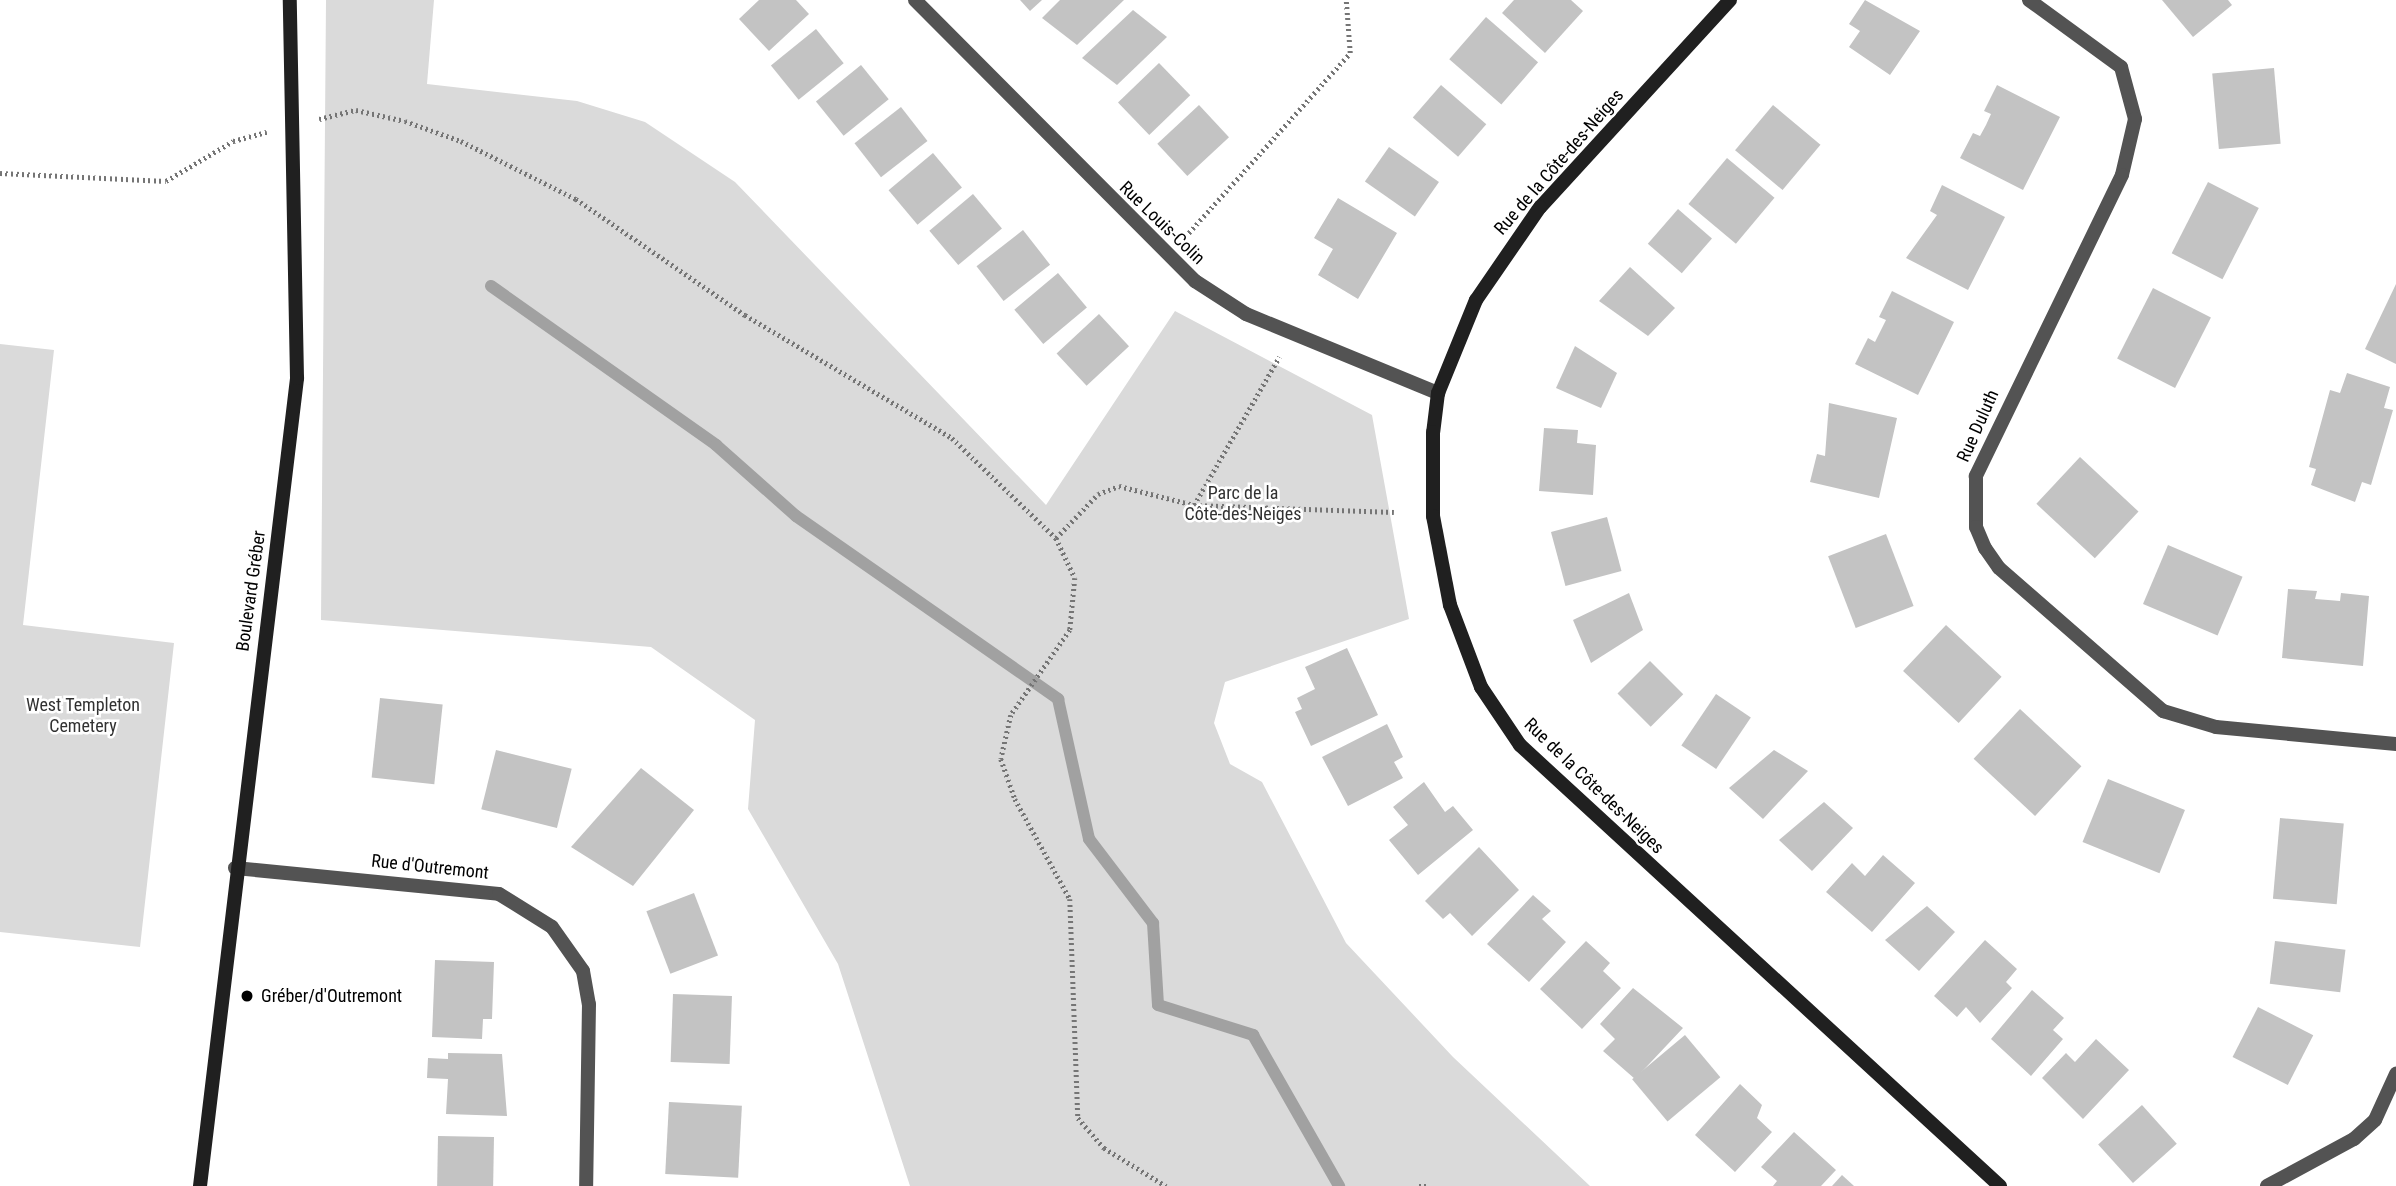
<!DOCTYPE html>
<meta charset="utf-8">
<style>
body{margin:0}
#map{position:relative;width:2396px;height:1186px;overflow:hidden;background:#fff;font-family:"Roboto Condensed",sans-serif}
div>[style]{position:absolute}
.green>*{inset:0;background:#dadada}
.stream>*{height:12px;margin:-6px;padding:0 6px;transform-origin:6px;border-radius:6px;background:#a1a1a1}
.building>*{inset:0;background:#c3c3c3;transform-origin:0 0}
.path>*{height:4.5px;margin-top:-2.25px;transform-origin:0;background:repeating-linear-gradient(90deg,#757575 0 2px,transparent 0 5.5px)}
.street>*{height:14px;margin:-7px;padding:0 7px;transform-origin:7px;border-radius:7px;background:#535353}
.secondary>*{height:14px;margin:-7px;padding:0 7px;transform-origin:7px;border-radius:7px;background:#202020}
.dots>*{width:19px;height:19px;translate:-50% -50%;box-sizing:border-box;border:4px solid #fff;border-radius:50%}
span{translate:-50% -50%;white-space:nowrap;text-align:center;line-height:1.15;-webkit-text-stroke:5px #fff;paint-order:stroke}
.street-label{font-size:18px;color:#000}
.park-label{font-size:18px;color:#313131}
.poi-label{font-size:18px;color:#000}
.left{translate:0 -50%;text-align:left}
</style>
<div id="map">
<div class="green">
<i style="clip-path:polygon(326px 0,434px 0,427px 84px,577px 101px,645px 122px,735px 182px,1046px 505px,1175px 311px,1372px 415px,1409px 619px,1225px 682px,1214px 723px,1230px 764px,1262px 782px,1346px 943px,1453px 1057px,1590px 1186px,910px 1186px,838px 964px,748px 809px,755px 720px,651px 647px,321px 620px)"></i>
<i style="clip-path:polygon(0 344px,54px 350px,23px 625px,174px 643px,140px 947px,0 932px)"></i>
</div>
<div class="stream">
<i style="left:491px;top:286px;width:276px;rotate:35.2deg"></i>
<i style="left:716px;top:445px;width:107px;rotate:41.6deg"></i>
<i style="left:796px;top:516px;width:320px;rotate:34.9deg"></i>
<i style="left:1058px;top:699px;width:143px;rotate:77.5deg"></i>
<i style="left:1089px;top:839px;width:106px;rotate:52.7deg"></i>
<i style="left:1153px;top:923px;width:82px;rotate:86.5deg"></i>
<i style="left:1158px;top:1005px;width:100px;rotate:17.5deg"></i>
<i style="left:1253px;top:1035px;width:174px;rotate:60.3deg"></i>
</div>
<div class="building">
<i style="clip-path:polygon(759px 0,796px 0,809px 14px,769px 51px,739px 19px)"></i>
<i style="clip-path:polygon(1020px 0,1042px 0,1030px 11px)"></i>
<i style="clip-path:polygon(1060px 0,1124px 0,1077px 45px,1042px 18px)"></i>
<i style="clip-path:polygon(1514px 0,1571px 0,1583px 11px,1545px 53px,1502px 13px)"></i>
<i style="clip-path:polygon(1865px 0,1920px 31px,1890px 75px,1849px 47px,1860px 31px,1849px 24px)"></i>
<i style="clip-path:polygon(2162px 0,2228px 0,2232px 5px,2193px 37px)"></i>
<i style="clip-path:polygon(1133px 10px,1167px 37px,1117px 85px,1082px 58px)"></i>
<i style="left:1486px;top:17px;width:69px;height:56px;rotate:41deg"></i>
<i style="left:816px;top:29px;width:44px;height:58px;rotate:51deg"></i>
<i style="left:1159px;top:63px;width:45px;height:57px;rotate:46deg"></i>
<i style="left:861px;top:65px;width:44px;height:58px;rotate:51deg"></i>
<i style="left:2274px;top:68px;width:76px;height:62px;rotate:85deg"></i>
<i style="left:1441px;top:85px;width:60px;height:43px;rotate:41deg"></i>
<i style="clip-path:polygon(1997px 85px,2060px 117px,2023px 190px,1960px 158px,1973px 133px,1980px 136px,1986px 125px,1991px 114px,1984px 111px)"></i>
<i style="left:1199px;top:105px;width:44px;height:57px;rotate:47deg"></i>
<i style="left:1773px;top:105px;width:62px;height:59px;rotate:40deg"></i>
<i style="left:901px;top:107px;width:43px;height:59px;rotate:52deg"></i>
<i style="left:1389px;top:147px;width:61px;height:42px;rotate:35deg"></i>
<i style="left:933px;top:153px;width:45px;height:58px;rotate:50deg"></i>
<i style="left:1727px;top:158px;width:62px;height:60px;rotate:40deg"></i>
<i style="left:2208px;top:182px;width:57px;height:80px;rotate:27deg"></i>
<i style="clip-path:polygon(1942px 185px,2005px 217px,1968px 290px,1906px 258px,1937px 215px,1930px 211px)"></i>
<i style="left:973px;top:194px;width:45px;height:57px;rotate:50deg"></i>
<i style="clip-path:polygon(1338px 198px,1397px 233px,1358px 299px,1318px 275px,1333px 249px,1314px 238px)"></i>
<i style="left:1678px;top:209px;width:45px;height:46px;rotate:41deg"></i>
<i style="left:1023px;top:230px;width:44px;height:59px;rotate:52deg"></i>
<i style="clip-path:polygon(1630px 267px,1675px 308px,1648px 336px,1599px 301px)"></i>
<i style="left:1058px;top:273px;width:45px;height:57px;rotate:50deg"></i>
<i style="clip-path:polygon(2396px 284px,2396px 364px,2365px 349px)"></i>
<i style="left:2153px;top:288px;width:65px;height:79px;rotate:27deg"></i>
<i style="clip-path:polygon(1892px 291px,1954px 322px,1918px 395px,1855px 364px,1868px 338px,1875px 342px,1886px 320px,1879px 317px)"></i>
<i style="left:1099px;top:314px;width:44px;height:58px;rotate:47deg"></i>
<i style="clip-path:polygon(1575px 346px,1617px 373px,1601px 408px,1556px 388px)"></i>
<i style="clip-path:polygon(2347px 373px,2390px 387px,2384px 408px,2393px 410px,2371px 485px,2362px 482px,2355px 502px,2311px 485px,2316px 469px,2309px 467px,2330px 390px,2340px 393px)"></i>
<i style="clip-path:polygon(1829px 403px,1897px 418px,1879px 498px,1810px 482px,1817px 454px,1825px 456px)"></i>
<i style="clip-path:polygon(1544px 428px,1578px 430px,1577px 443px,1596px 445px,1593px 495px,1539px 491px)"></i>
<i style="left:2080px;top:457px;width:80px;height:64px;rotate:43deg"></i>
<i style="left:1607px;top:517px;width:56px;height:58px;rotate:75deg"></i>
<i style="left:1886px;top:534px;width:77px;height:62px;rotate:69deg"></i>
<i style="left:2168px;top:545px;width:81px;height:64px;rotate:23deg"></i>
<i style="clip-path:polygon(2288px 589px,2317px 591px,2315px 599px,2328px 600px,2340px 601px,2341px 593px,2369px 596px,2363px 666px,2282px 658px)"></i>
<i style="clip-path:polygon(1629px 593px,1643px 630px,1591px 663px,1573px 620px)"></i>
<i style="left:1946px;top:625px;width:76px;height:63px;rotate:43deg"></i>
<i style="clip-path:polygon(1347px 648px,1378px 715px,1311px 746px,1295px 712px,1302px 709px,1297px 698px,1315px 689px,1305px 667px)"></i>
<i style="left:1650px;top:661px;width:47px;height:46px;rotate:45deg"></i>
<i style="left:1716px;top:694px;width:42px;height:62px;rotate:34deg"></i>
<i style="left:380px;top:698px;width:63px;height:80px;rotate:6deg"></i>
<i style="left:2020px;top:709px;width:84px;height:68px;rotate:43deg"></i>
<i style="clip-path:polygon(1387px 724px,1403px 757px,1394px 762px,1403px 778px,1348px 806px,1322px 757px)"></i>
<i style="left:496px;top:750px;width:78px;height:61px;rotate:14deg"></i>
<i style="clip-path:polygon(1774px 750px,1808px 771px,1763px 819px,1729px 788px)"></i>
<i style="clip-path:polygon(641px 768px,694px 810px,633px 886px,571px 847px)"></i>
<i style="left:2108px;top:779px;width:83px;height:68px;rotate:22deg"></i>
<i style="clip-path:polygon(1424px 782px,1445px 812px,1453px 806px,1473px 830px,1418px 875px,1389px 840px,1408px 825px,1393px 807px)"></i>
<i style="clip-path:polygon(1824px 802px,1853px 828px,1812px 871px,1779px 840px)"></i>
<i style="left:2280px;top:818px;width:64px;height:81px;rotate:5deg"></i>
<i style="clip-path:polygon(1479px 847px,1519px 890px,1472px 936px,1450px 913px,1443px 919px,1425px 901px)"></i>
<i style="clip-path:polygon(1883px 855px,1915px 883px,1872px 932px,1826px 892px,1852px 863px,1865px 876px)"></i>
<i style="left:694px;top:893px;width:67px;height:51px;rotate:69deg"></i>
<i style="clip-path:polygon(1533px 895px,1551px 911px,1542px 919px,1566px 942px,1529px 982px,1487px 944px)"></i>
<i style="clip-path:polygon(1927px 906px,1955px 932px,1919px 971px,1885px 940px)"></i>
<i style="clip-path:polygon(1985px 940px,2017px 969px,2006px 982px,2012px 988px,1980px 1023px,1966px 1007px,1957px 1017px,1934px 996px)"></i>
<i style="clip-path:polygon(1586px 941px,1610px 963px,1603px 971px,1621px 988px,1582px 1029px,1540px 989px)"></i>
<i style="left:2275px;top:941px;width:71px;height:43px;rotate:7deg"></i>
<i style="clip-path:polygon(435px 960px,494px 962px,492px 1019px,483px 1019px,482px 1039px,432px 1037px)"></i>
<i style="clip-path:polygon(1633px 988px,1683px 1028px,1635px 1079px,1603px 1051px,1615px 1039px,1600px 1024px)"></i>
<i style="clip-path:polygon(2032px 990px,2064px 1018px,2053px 1030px,2063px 1039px,2031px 1076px,1991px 1039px)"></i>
<i style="left:673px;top:994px;width:59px;height:68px;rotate:2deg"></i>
<i style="left:2258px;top:1007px;width:62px;height:56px;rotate:27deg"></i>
<i style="left:1685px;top:1035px;width:55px;height:69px;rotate:50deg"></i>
<i style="clip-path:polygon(2096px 1039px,2129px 1070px,2083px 1119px,2042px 1078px,2066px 1053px,2075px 1062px)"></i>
<i style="clip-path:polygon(448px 1053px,502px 1054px,507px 1116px,446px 1114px,448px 1079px,427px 1078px,428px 1058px,448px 1059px)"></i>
<i style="clip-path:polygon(1740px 1084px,1762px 1105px,1757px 1118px,1772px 1132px,1735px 1172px,1695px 1135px)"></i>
<i style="left:669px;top:1102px;width:73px;height:72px;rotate:3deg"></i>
<i style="left:2142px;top:1105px;width:52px;height:59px;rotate:48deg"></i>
<i style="clip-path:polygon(1794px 1132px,1836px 1170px,1821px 1186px,1773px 1186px,1777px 1181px,1761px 1167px)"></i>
<i style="left:438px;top:1136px;width:56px;height:50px;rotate:1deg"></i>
<i style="clip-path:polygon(1842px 1175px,1854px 1186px,1832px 1186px)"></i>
</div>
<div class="path">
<i style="left:319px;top:119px;width:38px;rotate:-14deg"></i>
<i style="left:356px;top:110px;width:50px;rotate:12.7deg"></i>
<i style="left:405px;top:121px;width:59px;rotate:19.7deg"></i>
<i style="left:461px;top:141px;width:129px;rotate:26.8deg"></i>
<i style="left:576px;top:199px;width:205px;rotate:34.5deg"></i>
<i style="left:745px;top:315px;width:241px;rotate:30.7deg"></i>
<i style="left:952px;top:438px;width:144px;rotate:43.9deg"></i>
<i style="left:1056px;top:538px;width:44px;rotate:64.6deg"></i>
<i style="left:1075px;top:578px;width:52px;rotate:95.5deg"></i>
<i style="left:1070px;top:630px;width:103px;rotate:124.8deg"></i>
<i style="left:1011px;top:715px;width:45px;rotate:102.8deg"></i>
<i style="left:1001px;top:759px;width:42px;rotate:70.7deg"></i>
<i style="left:1015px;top:799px;width:114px;rotate:61.2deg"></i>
<i style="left:1070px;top:899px;width:219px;rotate:87.9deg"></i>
<i style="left:1078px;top:1118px;width:40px;rotate:49deg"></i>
<i style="left:1104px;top:1148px;width:73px;rotate:31.5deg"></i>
<i style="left:0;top:173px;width:166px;rotate:2.8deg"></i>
<i style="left:166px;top:181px;width:78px;rotate:-30.8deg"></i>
<i style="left:233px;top:141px;width:35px;rotate:-15deg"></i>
<i style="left:1185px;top:237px;width:247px;rotate:-48.1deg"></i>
<i style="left:1350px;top:53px;width:53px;rotate:-94.3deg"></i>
<i style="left:1194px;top:505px;width:171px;rotate:-60.1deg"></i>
<i style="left:1056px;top:538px;width:61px;rotate:-46.3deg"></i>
<i style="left:1098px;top:494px;width:22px;rotate:-21deg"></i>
<i style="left:1119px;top:486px;width:77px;rotate:14.2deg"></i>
<i style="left:1194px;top:505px;width:200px;rotate:2deg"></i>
<i style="left:1419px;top:1186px;width:8px"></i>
</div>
<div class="street">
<i style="left:915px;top:0;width:397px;rotate:45.1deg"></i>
<i style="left:1195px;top:281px;width:61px;rotate:32.9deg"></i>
<i style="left:1246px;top:314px;width:208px;rotate:22.4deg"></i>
<i style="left:2029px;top:0;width:114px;rotate:36.1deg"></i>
<i style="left:2121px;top:67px;width:54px;rotate:74.9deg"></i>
<i style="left:2135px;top:119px;width:57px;rotate:103.1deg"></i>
<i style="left:2122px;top:175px;width:335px;rotate:115.9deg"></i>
<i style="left:1976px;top:476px;width:51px;rotate:90deg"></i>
<i style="left:1976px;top:527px;width:23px;rotate:67deg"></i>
<i style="left:1985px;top:548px;width:24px;rotate:55deg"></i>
<i style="left:1999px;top:568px;width:218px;rotate:41.1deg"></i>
<i style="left:2163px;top:711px;width:55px;rotate:16.8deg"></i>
<i style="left:2216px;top:727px;width:181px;rotate:5.4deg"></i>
<i style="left:235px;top:868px;width:265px;rotate:5.6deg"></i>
<i style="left:499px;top:894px;width:62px;rotate:31.9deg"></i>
<i style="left:552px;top:927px;width:54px;rotate:54.8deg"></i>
<i style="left:583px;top:971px;width:34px;rotate:80deg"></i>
<i style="left:589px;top:1004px;width:182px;rotate:90.9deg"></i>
<i style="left:2267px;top:1186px;width:99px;rotate:-28.4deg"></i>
<i style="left:2354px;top:1139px;width:28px;rotate:-42deg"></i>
<i style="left:2375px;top:1120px;width:51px;rotate:-65.5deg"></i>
</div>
<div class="secondary">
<i style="left:1730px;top:0;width:281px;rotate:132.5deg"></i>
<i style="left:1540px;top:207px;width:113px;rotate:124.5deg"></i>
<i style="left:1476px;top:300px;width:100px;rotate:112.2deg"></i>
<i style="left:1438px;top:393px;width:39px;rotate:97deg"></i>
<i style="left:1433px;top:432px;width:84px;rotate:90deg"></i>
<i style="left:1433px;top:516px;width:91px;rotate:79.2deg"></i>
<i style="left:1450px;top:605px;width:88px;rotate:69.3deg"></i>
<i style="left:1481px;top:687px;width:70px;rotate:56.1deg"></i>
<i style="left:1520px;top:745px;width:652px;rotate:42.58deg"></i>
<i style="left:200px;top:1186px;width:814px;rotate:-83.15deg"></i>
<i style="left:297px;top:378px;width:378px;rotate:-91.1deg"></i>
</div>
<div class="dots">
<i style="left:247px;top:996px;background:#000"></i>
</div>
<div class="street-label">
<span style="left:1559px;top:162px;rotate:-49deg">Rue de la Côte-des-Neiges</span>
<span style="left:1162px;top:223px;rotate:44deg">Rue Louis-Colin</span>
<span style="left:1978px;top:426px;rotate:-66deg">Rue Duluth</span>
<span style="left:251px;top:591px;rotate:-82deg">Boulevard Gréber</span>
<span style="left:1594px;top:786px;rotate:44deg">Rue de la Côte-des-Neiges</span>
<span style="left:430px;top:867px;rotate:6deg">Rue d'Outremont</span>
</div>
<div class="park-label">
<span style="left:1243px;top:504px">Parc de la<br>Côte-des-Neiges</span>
<span style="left:83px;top:716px">West Templeton<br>Cemetery</span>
</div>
<div class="poi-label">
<span class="left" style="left:261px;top:996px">Gréber/d'Outremont</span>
</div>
</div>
